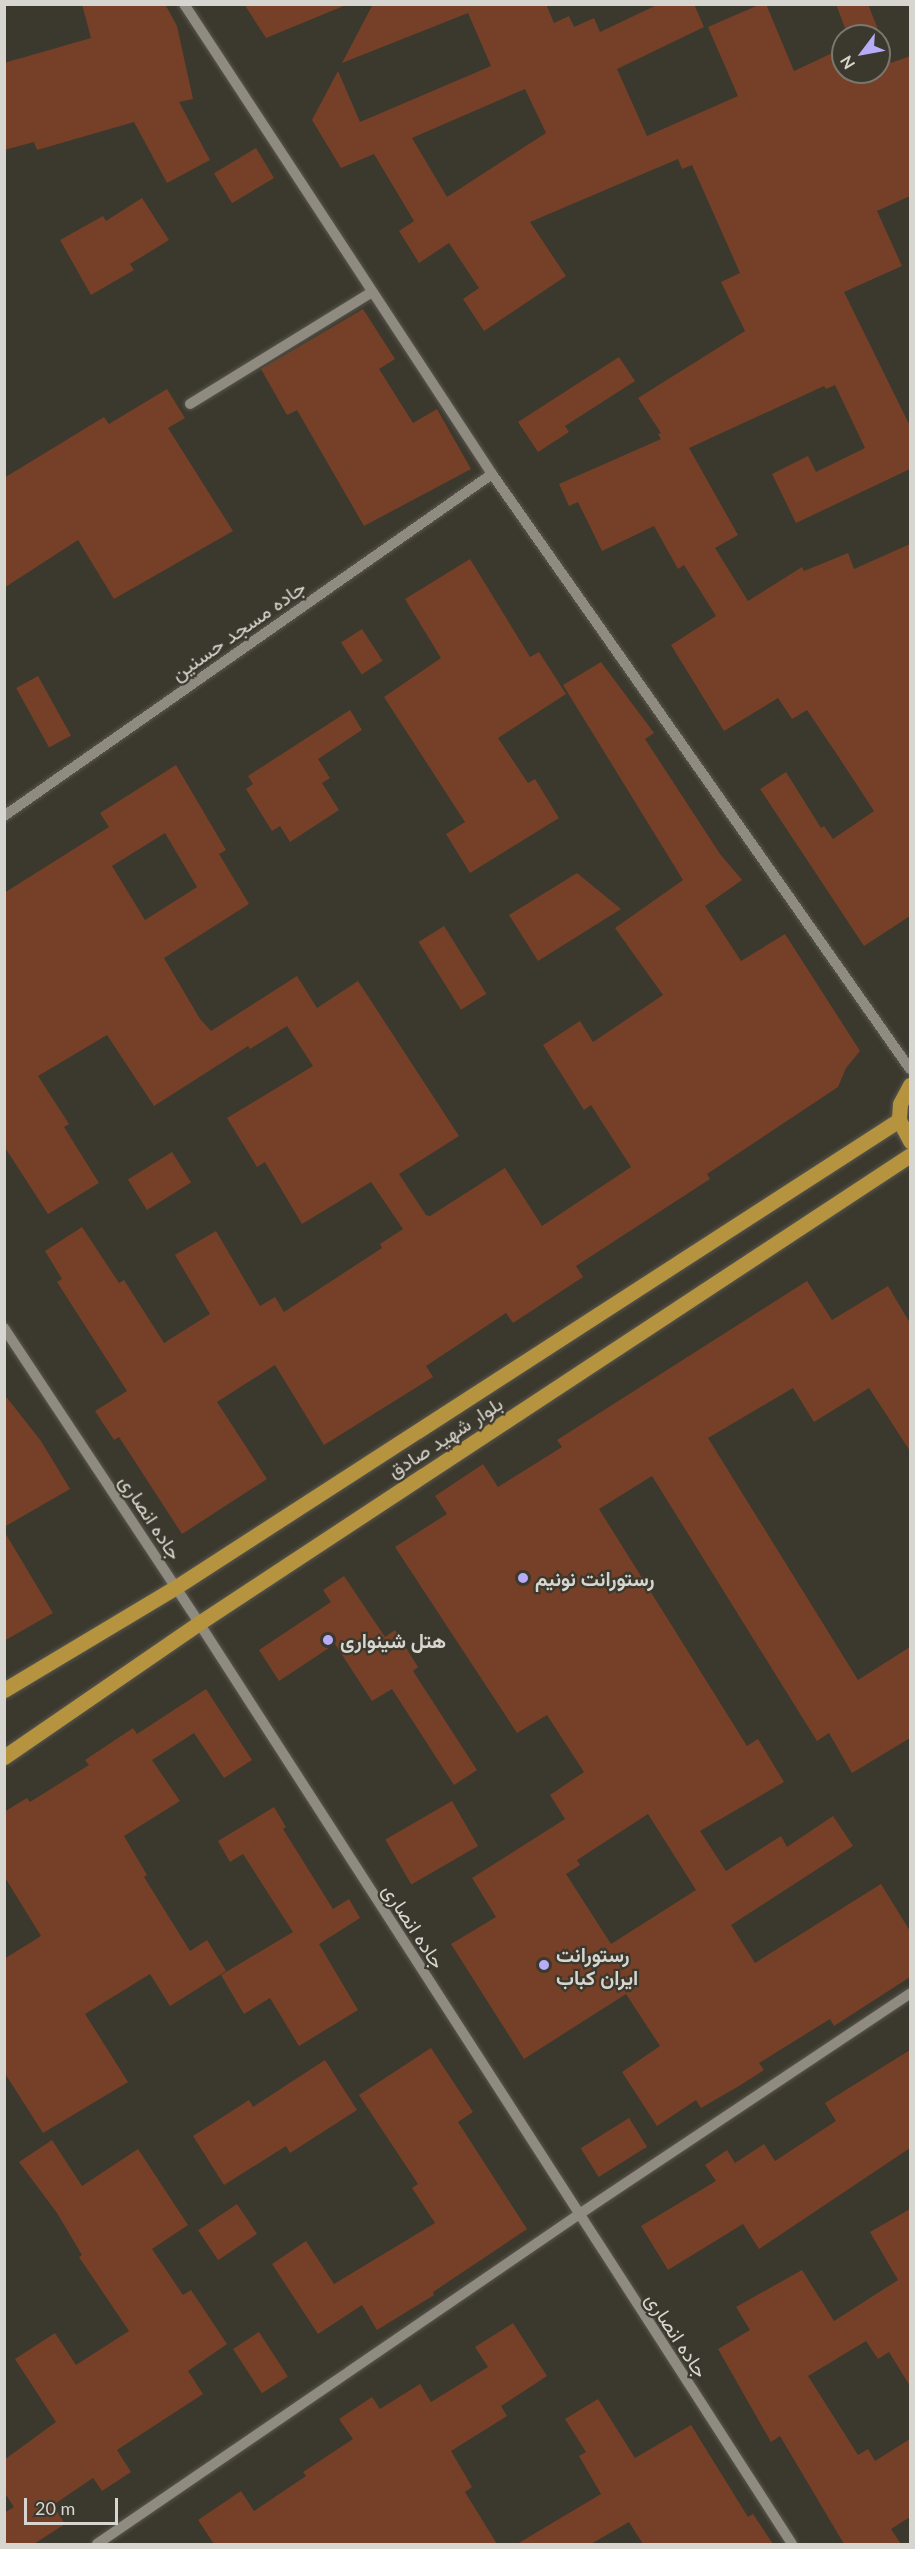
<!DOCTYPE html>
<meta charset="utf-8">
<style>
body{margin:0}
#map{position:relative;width:915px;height:2549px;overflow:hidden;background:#3b382d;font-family:Lato,Vazirmatn,sans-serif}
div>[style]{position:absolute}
.building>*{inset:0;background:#754027;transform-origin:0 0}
.roads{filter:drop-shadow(0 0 2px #58564e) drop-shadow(0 0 2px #58564e)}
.minor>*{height:10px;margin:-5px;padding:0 5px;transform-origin:5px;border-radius:5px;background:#908b80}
.major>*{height:15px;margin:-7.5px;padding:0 7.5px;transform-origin:7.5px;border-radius:7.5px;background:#b6933e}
.dots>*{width:16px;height:16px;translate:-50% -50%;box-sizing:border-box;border:3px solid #3b382d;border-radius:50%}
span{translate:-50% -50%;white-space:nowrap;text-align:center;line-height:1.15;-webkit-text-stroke:4.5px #3b382d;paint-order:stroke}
.street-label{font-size:20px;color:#d7d5cf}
.poi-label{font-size:20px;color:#d7d5cf;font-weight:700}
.left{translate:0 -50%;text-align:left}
.frame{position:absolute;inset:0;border:6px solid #d7d5cf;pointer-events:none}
.north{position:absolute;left:831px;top:24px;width:60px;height:60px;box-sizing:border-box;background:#3b382d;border:2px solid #79776e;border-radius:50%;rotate:238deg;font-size:16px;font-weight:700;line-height:24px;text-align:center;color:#d7d5cf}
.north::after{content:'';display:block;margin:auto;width:21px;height:27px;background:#b6acf8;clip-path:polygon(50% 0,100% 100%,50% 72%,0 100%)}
.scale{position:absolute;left:24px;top:2498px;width:94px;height:27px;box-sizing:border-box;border:3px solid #d7d5cf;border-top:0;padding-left:8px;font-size:18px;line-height:21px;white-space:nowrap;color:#d7d5cf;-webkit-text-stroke:4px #3b382d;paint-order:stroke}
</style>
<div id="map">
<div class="building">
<i style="clip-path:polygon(82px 4px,165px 4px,177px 26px,193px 99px,179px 102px,210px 160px,167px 183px,134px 122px,37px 150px,34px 142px,4px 150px,4px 63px,91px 38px)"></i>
<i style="clip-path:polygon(244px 4px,346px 4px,346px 5px,266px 38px)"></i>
<i style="clip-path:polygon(evenodd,373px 4px,546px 4px,554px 23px,569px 16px,574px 27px,594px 18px,600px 32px,659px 4px,694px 4px,704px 27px,617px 69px,647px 136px,738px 96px,708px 27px,761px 4px,766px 4px,794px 71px,843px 48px,843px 72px,879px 72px,879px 36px,848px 36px,836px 4px,868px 4px,891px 63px,910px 56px,910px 196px,877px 211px,902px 266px,844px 292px,910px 426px,910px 469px,796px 523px,772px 474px,808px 456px,816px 472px,865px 448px,835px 385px,826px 389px,824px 386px,689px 448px,738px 535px,715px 548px,748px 601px,802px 567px,804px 571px,848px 553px,854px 569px,910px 544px,910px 916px,864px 946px,760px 789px,786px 772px,821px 828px,824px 826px,833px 839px,874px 811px,840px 759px,807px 710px,792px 719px,778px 698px,724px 731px,671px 645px,716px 616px,684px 565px,678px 569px,654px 526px,602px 551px,578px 502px,569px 506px,559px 484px,661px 439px,658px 434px,661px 433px,638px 398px,745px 331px,721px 282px,740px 273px,692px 165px,682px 169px,678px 159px,530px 222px,566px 276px,484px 331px,463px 299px,479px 288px,449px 243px,419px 263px,399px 231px,414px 221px,374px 154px,341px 168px,312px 120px,338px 71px,360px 122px,491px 66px,468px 13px,342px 63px,373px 4px,525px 89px,546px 133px,447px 197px,412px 138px,525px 89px)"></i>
<i style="left:256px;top:148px;width:35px;height:49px;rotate:59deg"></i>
<i style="clip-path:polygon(142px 198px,169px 240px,130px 264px,134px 270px,91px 295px,60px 240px,103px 216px,106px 221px)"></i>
<i style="clip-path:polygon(363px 309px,395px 359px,379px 369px,413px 423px,437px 409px,471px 469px,364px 526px,297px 410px,287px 415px,261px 369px)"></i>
<i style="clip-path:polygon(619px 357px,635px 381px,565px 426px,569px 432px,538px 452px,518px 422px)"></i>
<i style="clip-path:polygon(167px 389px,185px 418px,168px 428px,233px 531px,114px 599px,78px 540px,4px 588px,4px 478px,104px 417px,109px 424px)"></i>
<i style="clip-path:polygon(470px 559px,530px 657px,539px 652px,566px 694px,498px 738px,528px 783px,535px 779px,559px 818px,470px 873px,446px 834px,465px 822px,384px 697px,441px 658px,405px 599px)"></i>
<i style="left:362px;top:629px;width:38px;height:25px;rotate:57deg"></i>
<i style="clip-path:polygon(evenodd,601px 662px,654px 733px,645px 739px,720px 854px,742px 880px,705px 906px,741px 961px,785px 934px,860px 1051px,846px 1068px,838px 1087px,707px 1174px,710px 1179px,576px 1266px,583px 1277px,513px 1323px,506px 1313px,426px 1366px,433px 1377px,324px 1445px,275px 1365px,217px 1402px,267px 1479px,182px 1534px,119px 1437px,114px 1440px,95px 1411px,127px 1391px,57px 1282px,62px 1279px,45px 1251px,82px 1227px,119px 1283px,124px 1280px,164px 1343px,210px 1314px,175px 1255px,216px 1231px,260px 1306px,275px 1297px,284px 1312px,382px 1248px,380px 1244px,403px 1229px,371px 1182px,302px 1224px,265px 1162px,257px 1167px,227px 1118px,313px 1066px,287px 1026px,250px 1049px,248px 1046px,154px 1106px,107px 1035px,38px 1076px,69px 1124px,64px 1127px,99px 1183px,48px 1214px,4px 1146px,4px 893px,109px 827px,100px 813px,176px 765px,226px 850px,219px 854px,249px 904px,164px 958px,200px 1019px,211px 1031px,297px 976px,317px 1008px,358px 981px,459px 1136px,399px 1174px,426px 1215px,430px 1216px,505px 1168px,542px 1226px,631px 1167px,591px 1105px,584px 1110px,543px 1045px,580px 1021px,593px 1042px,663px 995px,615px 928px,683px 880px,563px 685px,601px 662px,165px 833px,197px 887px,145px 920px,112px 866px,165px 833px)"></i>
<i style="left:38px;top:676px;width:68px;height:25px;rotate:61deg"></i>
<i style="clip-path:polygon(350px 710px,362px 730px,318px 759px,330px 778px,322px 783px,339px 810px,290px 842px,280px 826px,272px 831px,246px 789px,253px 784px,248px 776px)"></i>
<i style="clip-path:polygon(577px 873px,621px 909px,538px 961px,509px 915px)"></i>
<i style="left:444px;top:926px;width:80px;height:30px;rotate:58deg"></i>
<i style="left:172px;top:1152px;width:36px;height:52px;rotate:58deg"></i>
<i style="clip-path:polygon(evenodd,807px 1281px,832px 1320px,888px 1286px,910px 1323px,910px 1451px,869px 1388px,814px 1422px,793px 1388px,708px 1438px,858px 1680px,910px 1647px,910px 1738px,852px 1773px,829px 1733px,817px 1741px,652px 1476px,599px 1509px,747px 1746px,758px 1739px,784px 1782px,700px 1831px,726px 1871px,781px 1836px,787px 1847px,833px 1816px,853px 1846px,731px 1925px,755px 1963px,881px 1884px,910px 1931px,910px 1977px,834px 2026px,830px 2019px,759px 2063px,764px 2070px,739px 2086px,701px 2108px,696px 2100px,657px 2126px,622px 2072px,660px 2046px,626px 1994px,524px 2059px,451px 1944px,496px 1917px,472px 1878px,565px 1819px,550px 1795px,584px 1772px,547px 1715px,517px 1733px,395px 1547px,447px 1514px,435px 1496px,483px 1464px,498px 1487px,562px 1447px,557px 1440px,807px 1281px,648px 1814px,696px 1890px,611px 1944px,566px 1874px,580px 1865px,577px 1860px,648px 1814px)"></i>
<i style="clip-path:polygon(4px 1394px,41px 1441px,70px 1489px,4px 1527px)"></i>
<i style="clip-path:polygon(4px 1531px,53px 1613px,4px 1641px)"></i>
<i style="clip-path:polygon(344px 1576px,385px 1637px,395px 1630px,418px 1667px,413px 1671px,477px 1770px,454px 1785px,392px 1689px,372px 1701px,335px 1644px,279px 1681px,259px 1650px,331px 1602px,323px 1590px)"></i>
<i style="clip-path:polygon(206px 1689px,252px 1760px,224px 1778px,194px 1733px,152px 1760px,180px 1801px,124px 1836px,147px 1875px,144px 1877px,190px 1951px,207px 1940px,226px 1971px,170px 2006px,150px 1974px,85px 2014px,128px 2082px,43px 2133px,4px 2072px,4px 1959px,41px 1936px,4px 1876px,4px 1812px,27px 1798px,30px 1802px,89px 1765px,85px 1760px,133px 1728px,137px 1734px)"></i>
<i style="left:452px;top:1801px;width:52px;height:77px;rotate:60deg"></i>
<i style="clip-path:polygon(274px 1807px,286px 1827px,283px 1829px,333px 1909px,349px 1899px,360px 1918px,319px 1944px,358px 2010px,299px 2046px,270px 1998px,244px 2014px,221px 1975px,293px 1932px,243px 1854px,230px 1862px,218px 1841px)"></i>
<i style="clip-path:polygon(431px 2048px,473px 2112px,458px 2122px,527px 2229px,433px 2292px,434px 2295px,377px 2330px,362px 2305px,318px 2334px,272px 2264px,306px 2241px,334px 2284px,435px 2223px,412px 2188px,418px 2184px,359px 2095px)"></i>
<i style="clip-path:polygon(910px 2050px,910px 2148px,759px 2249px,743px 2224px,668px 2270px,641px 2226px,716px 2181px,705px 2165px,727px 2150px,735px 2163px,764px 2144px,775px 2161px,836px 2121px,825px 2103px)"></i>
<i style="clip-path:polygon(325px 2060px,357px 2110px,290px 2153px,286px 2146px,224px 2185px,193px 2136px,249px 2100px,253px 2107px)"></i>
<i style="left:629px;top:2118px;width:34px;height:57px;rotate:58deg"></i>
<i style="clip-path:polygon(52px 2140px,82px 2186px,138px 2149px,188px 2225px,152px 2249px,183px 2295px,191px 2290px,227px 2344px,188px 2371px,203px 2394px,117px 2450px,131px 2472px,102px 2491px,93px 2478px,53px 2505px,65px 2524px,34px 2544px,4px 2544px,4px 2513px,14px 2507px,4px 2492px,4px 2460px,56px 2422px,15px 2359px,55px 2333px,76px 2365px,129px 2331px,79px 2257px,82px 2255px,57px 2213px,19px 2162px)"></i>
<i style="left:237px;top:2204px;width:36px;height:47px;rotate:56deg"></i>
<i style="clip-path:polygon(910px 2209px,910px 2386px,889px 2352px,878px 2359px,866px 2341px,808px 2376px,858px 2455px,868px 2449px,875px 2461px,910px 2439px,910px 2517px,891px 2529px,901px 2544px,844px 2544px,780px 2436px,771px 2442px,718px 2349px,750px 2330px,736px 2307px,802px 2270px,834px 2321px,898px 2280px,870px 2232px)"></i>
<i style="clip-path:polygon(513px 2323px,547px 2376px,501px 2406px,507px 2416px,451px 2451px,472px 2487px,465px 2492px,497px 2544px,214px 2544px,198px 2520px,241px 2491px,254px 2511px,306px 2476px,303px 2472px,353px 2439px,339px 2419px,372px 2397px,380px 2409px,420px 2384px,431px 2402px,488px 2367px,475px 2347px)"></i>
<i style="left:259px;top:2332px;width:53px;height:31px;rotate:57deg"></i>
<i style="clip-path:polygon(598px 2399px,635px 2458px,691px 2425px,748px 2517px,753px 2514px,773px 2544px,643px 2544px,629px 2522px,591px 2544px,517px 2544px,601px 2494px,579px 2456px,586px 2452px,565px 2419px)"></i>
</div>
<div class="roads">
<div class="minor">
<i style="left:184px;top:4px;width:562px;rotate:56.76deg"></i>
<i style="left:492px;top:474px;width:727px;rotate:54.91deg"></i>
<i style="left:190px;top:404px;width:214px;rotate:-31.6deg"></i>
<i style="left:4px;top:816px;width:596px;rotate:-35.02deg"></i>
<i style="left:4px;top:1328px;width:354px;rotate:56.5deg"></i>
<i style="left:199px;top:1623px;width:1095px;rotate:57.22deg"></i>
<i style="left:97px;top:2544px;width:583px;rotate:-34.37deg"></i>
<i style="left:578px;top:2215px;width:399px;rotate:-33.7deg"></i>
</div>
<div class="major">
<i style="left:910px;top:1085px;width:21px;rotate:118deg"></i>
<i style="left:900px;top:1104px;width:16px;rotate:94deg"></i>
<i style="left:899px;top:1120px;width:24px;rotate:62deg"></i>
<i style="left:4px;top:1690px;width:200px;rotate:-30.9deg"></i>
<i style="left:176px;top:1587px;width:861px;rotate:-32.86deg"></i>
<i style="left:4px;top:1757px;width:237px;rotate:-34.5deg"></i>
<i style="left:199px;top:1623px;width:851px;rotate:-33.35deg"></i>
</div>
</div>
<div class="dots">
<i style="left:523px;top:1578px;background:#b6acf8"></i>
<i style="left:328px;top:1640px;background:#b6acf8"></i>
<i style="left:544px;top:1965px;background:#b6acf8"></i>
</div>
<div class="street-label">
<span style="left:238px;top:630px;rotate:-35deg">جاده مسجد حسنین</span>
<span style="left:445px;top:1437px;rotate:-33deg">بلوار شهید صادق</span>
<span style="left:151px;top:1517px;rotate:57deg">جاده انصاری</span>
<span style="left:414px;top:1926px;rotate:57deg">جاده انصاری</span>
<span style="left:677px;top:2335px;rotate:57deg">جاده انصاری</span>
</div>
<div class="poi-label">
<span class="left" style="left:535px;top:1578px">رستورانت نونیم</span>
<span class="left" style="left:340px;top:1640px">هتل شینواری</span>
<span class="left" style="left:556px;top:1966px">رستورانت<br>ایران کباب</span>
</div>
<div class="frame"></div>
<div class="north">N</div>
<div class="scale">20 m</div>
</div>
